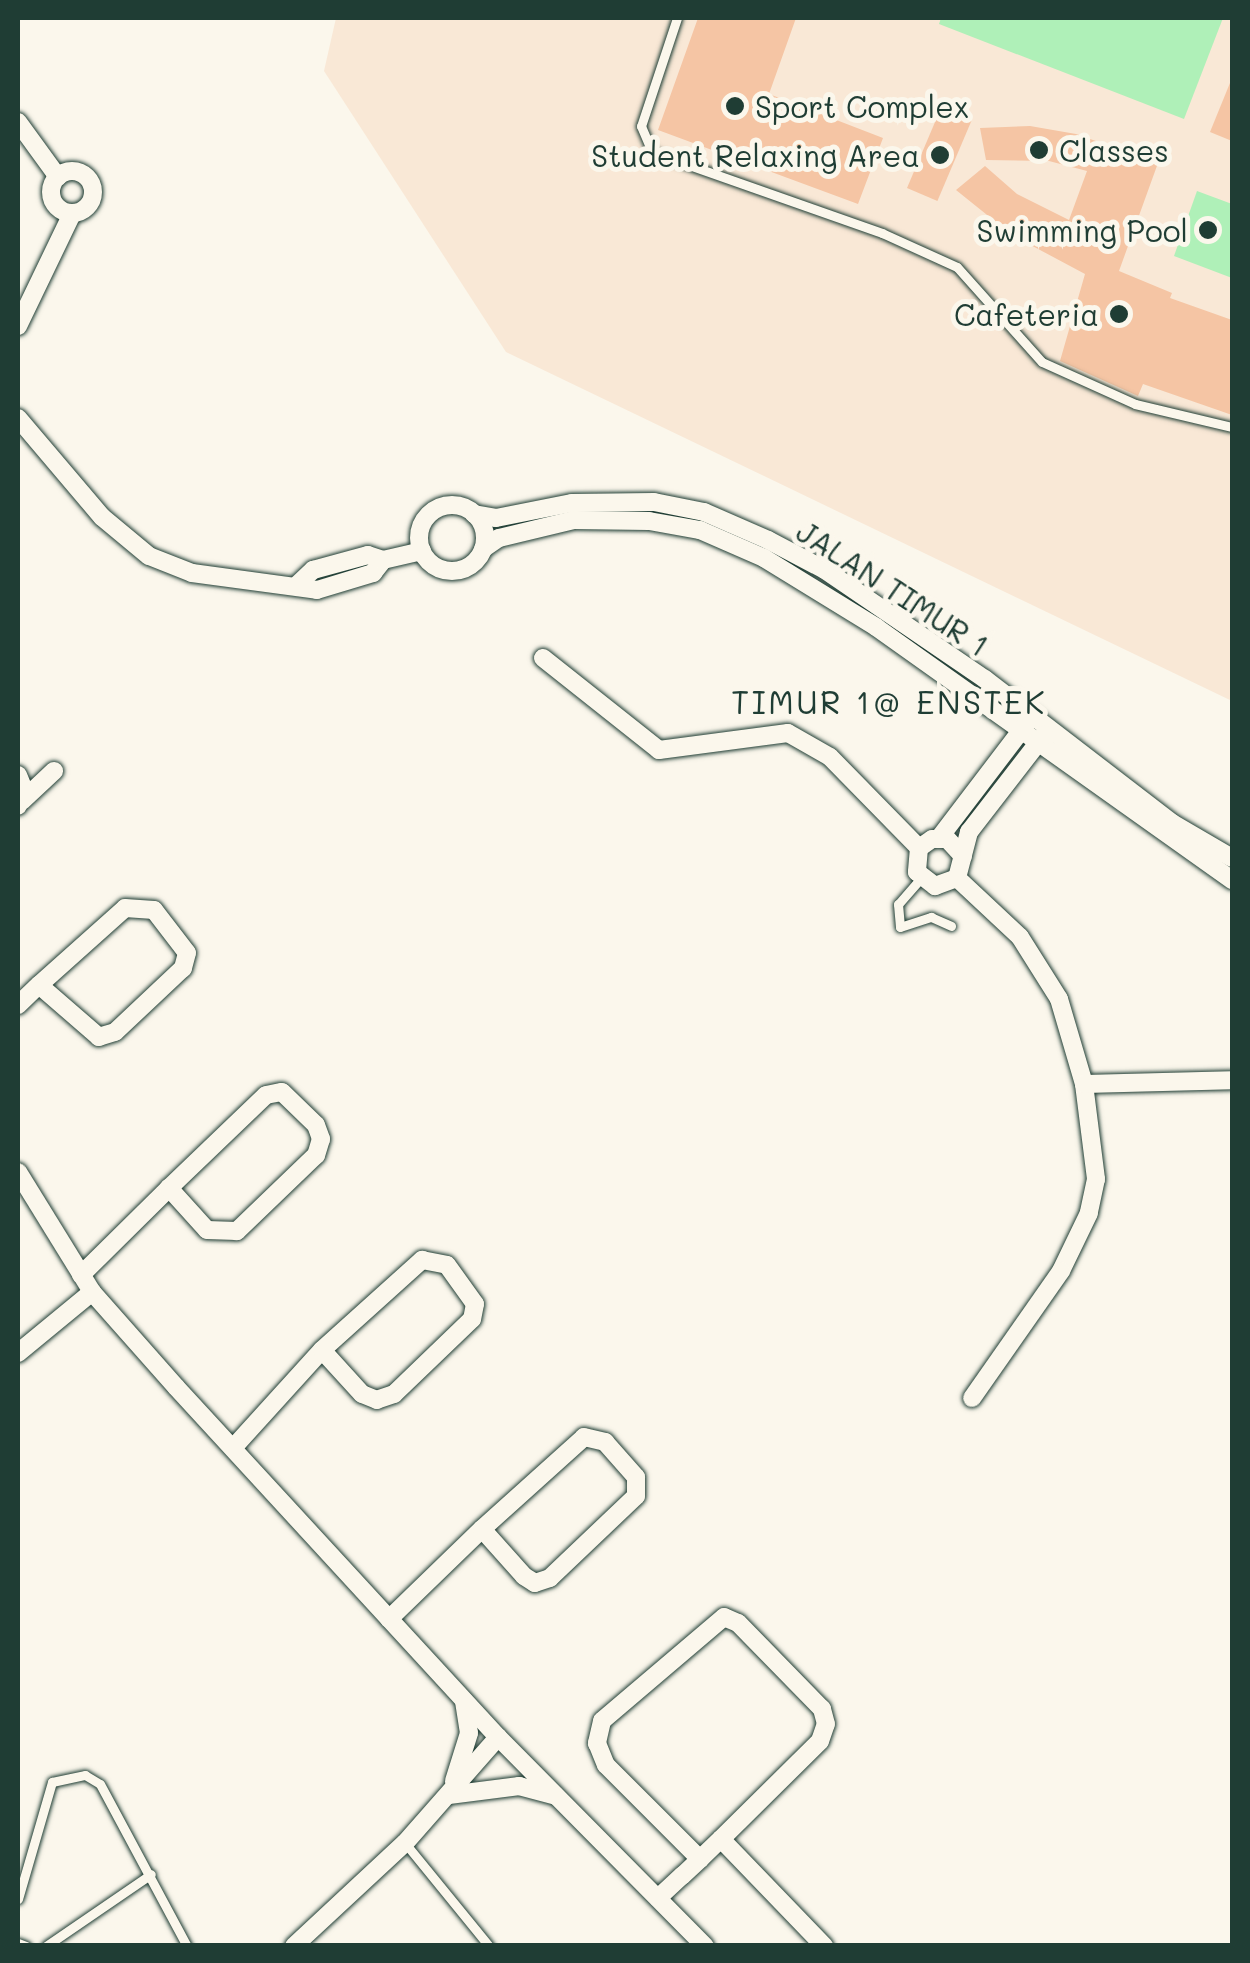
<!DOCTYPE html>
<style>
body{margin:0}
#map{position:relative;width:1250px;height:1963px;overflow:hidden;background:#fbf7ec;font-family:Mali,sans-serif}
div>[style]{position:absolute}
.built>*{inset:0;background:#f9e8d6}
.green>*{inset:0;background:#aff0b8}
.building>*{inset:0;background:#f5c5a4;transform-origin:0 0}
.roads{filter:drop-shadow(0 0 2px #1f3d34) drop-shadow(0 0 2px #1f3d34)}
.lane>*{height:9px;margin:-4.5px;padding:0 4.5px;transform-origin:4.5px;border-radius:4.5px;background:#fbf7ec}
.street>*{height:18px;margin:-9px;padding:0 9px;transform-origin:9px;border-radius:9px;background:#fbf7ec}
.street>.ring{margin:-9px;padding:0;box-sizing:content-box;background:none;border:18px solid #fbf7ec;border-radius:50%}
.dots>*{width:28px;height:28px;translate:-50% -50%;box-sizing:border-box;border:5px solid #fbf7ec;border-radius:50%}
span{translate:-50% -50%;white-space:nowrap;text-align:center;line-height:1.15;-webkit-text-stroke:10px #fbf7ec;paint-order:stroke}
.poi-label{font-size:30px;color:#1f3d34}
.left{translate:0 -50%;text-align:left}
.right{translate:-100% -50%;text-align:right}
.street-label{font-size:30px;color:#1f3d34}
.neighbourhood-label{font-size:32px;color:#1f3d34;letter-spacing:2.5px}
.frame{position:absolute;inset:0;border:20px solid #1f3d34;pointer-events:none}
</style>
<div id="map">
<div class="built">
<i style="clip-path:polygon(336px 18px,1232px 18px,1232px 701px,506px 352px,324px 71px)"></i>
</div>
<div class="green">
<i style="clip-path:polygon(941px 18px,1223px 18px,1184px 119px,939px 24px)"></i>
<i style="clip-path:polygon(1197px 191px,1232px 204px,1232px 278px,1174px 256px)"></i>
</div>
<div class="building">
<i style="clip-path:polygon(698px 18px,796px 18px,769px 94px,883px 138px,858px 204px,658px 130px)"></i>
<i style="clip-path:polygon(1232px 78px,1232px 141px,1210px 132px)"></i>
<i style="left:941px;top:108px;width:33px;height:87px;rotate:23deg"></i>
<i style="clip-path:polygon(1030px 126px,1076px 134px,1158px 163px,1119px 271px,1172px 293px,1170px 298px,1232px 320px,1232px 415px,1143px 384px,1138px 396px,1060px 361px,1085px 274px,1012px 235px,956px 190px,985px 166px,1017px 194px,1069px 220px,1087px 171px,1049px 161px,986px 160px,980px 128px)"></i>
</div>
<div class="roads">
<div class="lane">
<i style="left:677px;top:18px;width:114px;rotate:108.4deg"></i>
<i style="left:641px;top:126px;width:28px;rotate:67deg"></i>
<i style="left:652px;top:152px;width:244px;rotate:19.4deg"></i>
<i style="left:882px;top:233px;width:82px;rotate:24.4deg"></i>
<i style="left:957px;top:267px;width:127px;rotate:48.2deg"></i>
<i style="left:1042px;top:362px;width:102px;rotate:24.3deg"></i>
<i style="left:1135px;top:404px;width:100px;rotate:13.3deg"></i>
<i style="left:921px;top:878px;width:35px;rotate:131deg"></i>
<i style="left:898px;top:904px;width:23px;rotate:85deg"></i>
<i style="left:900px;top:927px;width:33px;rotate:-18deg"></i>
<i style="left:931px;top:917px;width:22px;rotate:24deg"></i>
<i style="left:405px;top:1843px;width:133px;rotate:50.8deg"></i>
<i style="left:18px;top:1899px;width:122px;rotate:-73.8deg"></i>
<i style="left:52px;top:1782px;width:34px;rotate:-12deg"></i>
<i style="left:85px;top:1775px;width:17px;rotate:31deg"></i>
<i style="left:100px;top:1784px;width:184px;rotate:61.8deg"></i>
<i style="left:18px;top:1943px;width:9px;rotate:21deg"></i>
<i style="left:46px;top:1946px;width:127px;rotate:-34.4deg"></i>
</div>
<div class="street">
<i style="left:18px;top:122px;width:68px;rotate:54deg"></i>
<i class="ring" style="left:51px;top:171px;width:24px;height:24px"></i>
<i style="left:18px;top:326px;width:124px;rotate:-64.3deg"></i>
<i style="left:18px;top:418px;width:130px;rotate:49.7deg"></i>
<i style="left:102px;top:517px;width:61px;rotate:39.7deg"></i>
<i style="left:149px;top:556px;width:46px;rotate:21.6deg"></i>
<i style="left:192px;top:573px;width:126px;rotate:7.7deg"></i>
<i style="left:317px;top:590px;width:59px;rotate:-16.9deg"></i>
<i style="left:373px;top:573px;width:16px;rotate:-52deg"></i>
<i class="ring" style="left:419px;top:505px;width:48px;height:48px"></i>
<i style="left:474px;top:514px;width:22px;rotate:10deg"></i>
<i style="left:496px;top:518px;width:77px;rotate:-11.2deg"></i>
<i style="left:572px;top:503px;width:82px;rotate:-0.7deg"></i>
<i style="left:654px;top:502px;width:51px;rotate:11.3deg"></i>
<i style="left:704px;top:512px;width:70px;rotate:23.6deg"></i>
<i style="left:768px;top:540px;width:64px;rotate:27.8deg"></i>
<i style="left:825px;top:570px;width:194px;rotate:34.3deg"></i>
<i style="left:985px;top:679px;width:236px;rotate:37.6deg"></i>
<i style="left:1172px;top:823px;width:69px;rotate:30.3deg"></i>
<i style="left:483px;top:549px;width:19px;rotate:-35deg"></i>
<i style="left:499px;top:538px;width:77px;rotate:-13.5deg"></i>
<i style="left:574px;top:520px;width:75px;rotate:0.8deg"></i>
<i style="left:649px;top:521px;width:52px;rotate:10deg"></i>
<i style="left:700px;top:530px;width:70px;rotate:23.6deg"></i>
<i style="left:764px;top:558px;width:132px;rotate:31.6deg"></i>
<i style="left:876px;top:627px;width:437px;rotate:35.4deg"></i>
<i style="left:298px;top:584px;width:21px;rotate:-43deg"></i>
<i style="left:313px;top:570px;width:57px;rotate:-15.3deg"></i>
<i style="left:368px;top:555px;width:16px;rotate:18deg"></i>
<i style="left:383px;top:560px;width:40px;rotate:-13deg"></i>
<i style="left:543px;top:658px;width:148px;rotate:38.4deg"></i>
<i style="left:659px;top:750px;width:130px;rotate:-7.5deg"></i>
<i style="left:788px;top:733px;width:48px;rotate:29.7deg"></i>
<i style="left:830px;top:757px;width:127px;rotate:45.6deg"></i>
<i style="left:18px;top:775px;width:16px;rotate:68deg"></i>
<i style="left:24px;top:790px;width:17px;rotate:111deg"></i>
<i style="left:22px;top:801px;width:44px;rotate:-43.2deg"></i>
<i style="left:940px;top:837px;width:143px;rotate:-52.7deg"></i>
<i style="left:963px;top:856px;width:23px;rotate:-133deg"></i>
<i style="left:947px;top:839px;width:15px;rotate:180deg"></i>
<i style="left:932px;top:839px;width:16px;rotate:145deg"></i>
<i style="left:919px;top:848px;width:24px;rotate:95deg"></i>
<i style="left:917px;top:872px;width:23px;rotate:38deg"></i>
<i style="left:935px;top:886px;width:23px;rotate:-20deg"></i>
<i style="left:957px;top:878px;width:48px;rotate:-75.4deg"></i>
<i style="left:969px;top:832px;width:123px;rotate:-52.3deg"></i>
<i style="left:957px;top:878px;width:86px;rotate:43.1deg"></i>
<i style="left:1020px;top:937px;width:73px;rotate:57.8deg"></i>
<i style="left:1059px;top:999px;width:89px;rotate:73.6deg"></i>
<i style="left:1084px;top:1084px;width:96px;rotate:82.8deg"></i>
<i style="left:1096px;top:1179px;width:35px;rotate:102deg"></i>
<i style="left:1089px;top:1213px;width:64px;rotate:115.8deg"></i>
<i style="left:1061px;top:1271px;width:155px;rotate:125deg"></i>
<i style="left:18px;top:1005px;width:29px;rotate:-44deg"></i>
<i style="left:39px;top:985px;width:115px;rotate:-41.8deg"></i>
<i style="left:125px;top:908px;width:29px;rotate:4deg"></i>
<i style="left:154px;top:910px;width:54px;rotate:52.5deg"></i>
<i style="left:187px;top:953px;width:16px;rotate:105deg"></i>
<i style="left:183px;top:968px;width:93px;rotate:136.7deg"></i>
<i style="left:115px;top:1032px;width:17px;rotate:163deg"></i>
<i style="left:99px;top:1037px;width:79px;rotate:-139.1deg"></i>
<i style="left:1084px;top:1084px;width:148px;rotate:-1.5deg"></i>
<i style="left:18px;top:1172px;width:141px;rotate:58.3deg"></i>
<i style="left:92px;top:1292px;width:127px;rotate:48.5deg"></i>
<i style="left:176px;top:1387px;width:476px;rotate:47.4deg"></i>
<i style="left:498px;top:1737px;width:294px;rotate:45.3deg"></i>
<i style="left:81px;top:1275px;width:124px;rotate:-44.7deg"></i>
<i style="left:169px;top:1188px;width:134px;rotate:-43.8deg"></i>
<i style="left:266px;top:1095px;width:16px;rotate:-11deg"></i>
<i style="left:282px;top:1092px;width:47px;rotate:44.1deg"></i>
<i style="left:316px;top:1125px;width:15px;rotate:70deg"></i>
<i style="left:321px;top:1139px;width:17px;rotate:107deg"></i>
<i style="left:316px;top:1155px;width:110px;rotate:136.1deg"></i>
<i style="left:237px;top:1231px;width:30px;rotate:-178deg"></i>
<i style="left:207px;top:1230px;width:57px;rotate:-132.1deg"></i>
<i style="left:18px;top:1353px;width:96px;rotate:-39.5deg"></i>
<i style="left:233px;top:1448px;width:132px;rotate:-47.8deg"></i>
<i style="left:322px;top:1350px;width:135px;rotate:-42deg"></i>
<i style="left:422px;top:1260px;width:25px;rotate:11deg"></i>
<i style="left:447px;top:1265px;width:48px;rotate:54.3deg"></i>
<i style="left:475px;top:1304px;width:15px;rotate:101deg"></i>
<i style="left:472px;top:1319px;width:108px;rotate:136.1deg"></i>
<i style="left:394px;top:1394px;width:18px;rotate:161deg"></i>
<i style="left:377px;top:1400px;width:16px;rotate:-158deg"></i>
<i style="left:362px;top:1394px;width:59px;rotate:-132.3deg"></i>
<i style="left:389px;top:1619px;width:129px;rotate:-44.1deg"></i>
<i style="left:482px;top:1529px;width:137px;rotate:-42deg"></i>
<i style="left:584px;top:1437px;width:22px;rotate:13deg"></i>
<i style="left:605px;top:1442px;width:47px;rotate:48.5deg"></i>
<i style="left:636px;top:1477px;width:19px;rotate:90deg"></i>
<i style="left:636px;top:1496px;width:119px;rotate:136.4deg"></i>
<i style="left:550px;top:1578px;width:16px;rotate:162deg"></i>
<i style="left:535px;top:1583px;width:13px;rotate:-148deg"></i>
<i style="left:524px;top:1576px;width:63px;rotate:-131.8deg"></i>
<i style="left:454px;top:1781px;width:50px;rotate:-72.6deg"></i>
<i style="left:469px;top:1733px;width:33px;rotate:-99deg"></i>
<i style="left:449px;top:1795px;width:71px;rotate:-7.3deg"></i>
<i style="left:519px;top:1786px;width:38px;rotate:15deg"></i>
<i style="left:721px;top:1839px;width:149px;rotate:46.1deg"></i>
<i style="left:658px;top:1898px;width:33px;rotate:-43deg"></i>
<i style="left:682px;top:1876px;width:25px;rotate:-43deg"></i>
<i style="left:700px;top:1859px;width:29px;rotate:-44deg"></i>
<i style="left:721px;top:1839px;width:139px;rotate:-44.7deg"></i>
<i style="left:820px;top:1741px;width:18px;rotate:-71deg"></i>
<i style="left:826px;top:1724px;width:16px;rotate:-105deg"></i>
<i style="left:822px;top:1709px;width:120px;rotate:-134.3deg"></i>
<i style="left:738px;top:1623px;width:15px;rotate:-157deg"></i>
<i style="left:724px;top:1617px;width:160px;rotate:139.6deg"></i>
<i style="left:602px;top:1721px;width:23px;rotate:103deg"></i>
<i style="left:597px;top:1743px;width:24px;rotate:68deg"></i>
<i style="left:606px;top:1765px;width:133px;rotate:45deg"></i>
<i style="left:294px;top:1946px;width:151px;rotate:-42.9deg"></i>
<i style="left:405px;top:1843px;width:141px;rotate:-48.7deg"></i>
</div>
</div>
<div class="dots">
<i style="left:735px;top:106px;background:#1f3d34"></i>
<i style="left:1039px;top:150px;background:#1f3d34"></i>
<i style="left:940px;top:155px;background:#1f3d34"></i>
<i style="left:1208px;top:230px;background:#1f3d34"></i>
<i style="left:1119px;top:314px;background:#1f3d34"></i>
</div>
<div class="poi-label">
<span class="left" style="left:755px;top:106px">Sport Complex</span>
<span class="left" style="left:1059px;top:150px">Classes</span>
<span class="right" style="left:920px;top:155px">Student Relaxing Area</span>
<span class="right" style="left:1188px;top:230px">Swimming Pool</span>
<span class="right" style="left:1099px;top:314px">Cafeteria</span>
</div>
<div class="street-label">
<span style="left:893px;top:588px;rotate:33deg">JALAN TIMUR 1</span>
</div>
<div class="neighbourhood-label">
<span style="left:889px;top:701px">TIMUR 1@ ENSTEK</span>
</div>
<div class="frame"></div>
</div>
